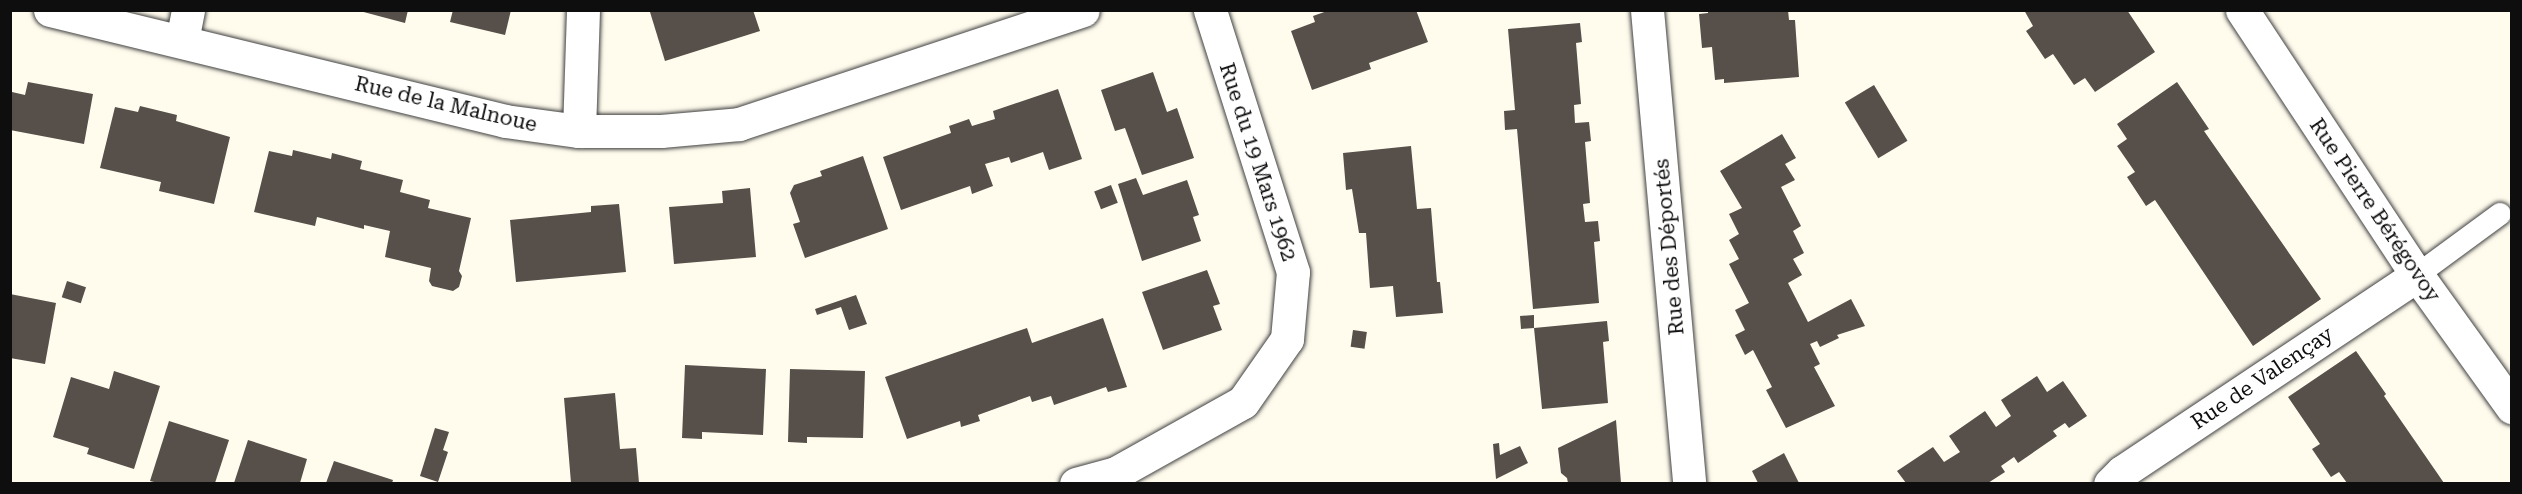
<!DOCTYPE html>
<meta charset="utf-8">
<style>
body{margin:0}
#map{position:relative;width:2522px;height:494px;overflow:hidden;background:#fffcee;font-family:"Roboto Serif",serif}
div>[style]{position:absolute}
.building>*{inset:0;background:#564f4a;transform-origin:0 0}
.roads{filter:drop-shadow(0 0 2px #414141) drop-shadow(0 0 2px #414141)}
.service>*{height:22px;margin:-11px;padding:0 11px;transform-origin:11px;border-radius:11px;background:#fff}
.minor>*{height:33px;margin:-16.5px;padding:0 16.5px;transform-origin:16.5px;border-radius:16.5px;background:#fff}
.tertiary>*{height:33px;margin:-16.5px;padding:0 16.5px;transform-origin:16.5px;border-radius:16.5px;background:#fff}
span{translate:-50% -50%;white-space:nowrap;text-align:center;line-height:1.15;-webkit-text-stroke:6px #fff;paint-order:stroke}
.street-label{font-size:21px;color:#0e0e0e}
.frame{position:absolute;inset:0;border:12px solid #0e0e0e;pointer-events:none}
</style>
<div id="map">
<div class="building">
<i style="clip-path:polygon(356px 10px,408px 10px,405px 23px)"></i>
<i style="clip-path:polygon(453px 10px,511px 10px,505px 35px,450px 22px)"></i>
<i style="clip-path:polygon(654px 10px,753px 10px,760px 31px,665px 61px,650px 12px)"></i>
<i style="clip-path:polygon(1330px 10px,1416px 10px,1428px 42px,1369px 63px,1371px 69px,1312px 90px,1291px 31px,1315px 22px,1313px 16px)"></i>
<i style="clip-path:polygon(1708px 10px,1788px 10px,1789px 20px,1795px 20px,1799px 77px,1724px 83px,1724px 79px,1715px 80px,1712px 47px,1702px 48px,1699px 14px,1708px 13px)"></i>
<i style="clip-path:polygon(2024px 10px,2127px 10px,2155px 52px,2095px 92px,2085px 78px,2074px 85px,2053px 54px,2045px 59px,2026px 31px,2033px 26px)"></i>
<i style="clip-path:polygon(1580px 23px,1582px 42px,1576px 43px,1581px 104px,1574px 105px,1575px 123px,1589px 122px,1591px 141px,1585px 142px,1590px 203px,1583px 204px,1585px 222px,1598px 221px,1600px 241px,1594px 242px,1599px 303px,1533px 309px,1517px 129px,1505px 130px,1504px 111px,1515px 110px,1508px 29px)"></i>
<i style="clip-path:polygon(1153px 72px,1167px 112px,1177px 108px,1194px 158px,1142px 175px,1125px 128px,1115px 131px,1101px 90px)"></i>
<i style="clip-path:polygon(28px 82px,93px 94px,84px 144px,10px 130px,12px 92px,25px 95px)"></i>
<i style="clip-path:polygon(2177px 82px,2209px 129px,2204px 131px,2321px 299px,2253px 346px,2155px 200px,2146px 206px,2127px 177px,2135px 172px,2117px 146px,2127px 139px,2117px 124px)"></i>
<i style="left:1874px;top:85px;width:65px;height:34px;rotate:59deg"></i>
<i style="clip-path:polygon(1058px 89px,1082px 159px,1049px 170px,1043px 152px,1011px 163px,1009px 157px,985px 164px,993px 186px,972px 194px,970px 186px,901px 210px,883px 157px,951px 133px,949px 126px,969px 119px,972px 126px,995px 119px,993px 111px)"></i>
<i style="clip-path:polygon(140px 106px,177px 115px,176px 121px,230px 137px,214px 204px,159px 191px,161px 182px,100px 168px,115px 107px,138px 112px)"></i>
<i style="clip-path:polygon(1782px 134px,1796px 158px,1785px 164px,1795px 180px,1781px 187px,1801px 226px,1793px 231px,1804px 253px,1793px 259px,1802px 275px,1788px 283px,1808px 322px,1851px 299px,1865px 326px,1837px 335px,1839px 338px,1820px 347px,1817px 341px,1810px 344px,1820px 364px,1814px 367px,1835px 406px,1786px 428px,1766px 390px,1772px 387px,1753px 350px,1745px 355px,1735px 335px,1745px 330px,1735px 310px,1749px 303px,1729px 264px,1739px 259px,1729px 240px,1739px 234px,1729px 214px,1742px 208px,1720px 171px)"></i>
<i style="clip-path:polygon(1411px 146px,1417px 209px,1431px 208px,1437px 282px,1440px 282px,1443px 313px,1396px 317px,1393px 286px,1370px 288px,1366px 233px,1359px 233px,1352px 189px,1346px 190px,1343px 153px)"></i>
<i style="clip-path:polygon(293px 150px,331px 159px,332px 153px,362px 161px,360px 169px,403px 180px,400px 192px,430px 200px,428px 208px,471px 218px,459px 271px,462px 276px,459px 287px,453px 291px,432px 286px,429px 281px,431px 268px,385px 257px,390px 231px,364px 225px,364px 229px,317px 217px,315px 226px,254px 212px,269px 151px,292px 156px)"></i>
<i style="clip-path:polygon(863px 156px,888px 229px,805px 258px,793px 224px,800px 222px,790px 193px,794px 185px,822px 176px,820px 171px)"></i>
<i style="clip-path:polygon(1136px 178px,1143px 195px,1187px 180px,1199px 215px,1193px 217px,1201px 241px,1142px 261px,1118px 184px)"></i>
<i style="left:1111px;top:185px;width:19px;height:18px;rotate:69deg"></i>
<i style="clip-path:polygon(750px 188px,756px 257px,674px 264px,669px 207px,723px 203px,722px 191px)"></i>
<i style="clip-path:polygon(619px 204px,626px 272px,516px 282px,510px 220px,591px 212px,591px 206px)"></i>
<i style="clip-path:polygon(1207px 270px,1220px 304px,1213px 306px,1222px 330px,1163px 350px,1142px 292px)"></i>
<i style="left:67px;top:281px;width:20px;height:17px;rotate:18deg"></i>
<i style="clip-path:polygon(10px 294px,56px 303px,45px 364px,10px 358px)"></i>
<i style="clip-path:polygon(856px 295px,867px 324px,849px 330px,841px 307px,817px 315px,815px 309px)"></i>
<i style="clip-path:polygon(1534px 315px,1534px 328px,1607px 321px,1609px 341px,1603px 342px,1608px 403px,1542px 409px,1534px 328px,1521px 329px,1520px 316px)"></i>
<i style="clip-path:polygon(1103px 318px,1127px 387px,1108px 392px,1106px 387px,1054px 405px,1051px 396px,1032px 402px,1030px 396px,978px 415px,980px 421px,961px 427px,960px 421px,907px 439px,885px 377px,1027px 328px,1032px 343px)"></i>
<i style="left:1353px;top:330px;width:14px;height:17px;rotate:8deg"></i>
<i style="clip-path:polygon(2356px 351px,2386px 394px,2384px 396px,2444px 483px,2347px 483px,2339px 472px,2331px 477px,2312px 449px,2320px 444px,2288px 397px)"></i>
<i style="clip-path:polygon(685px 365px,766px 369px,763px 435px,702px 432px,702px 439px,682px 438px)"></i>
<i style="clip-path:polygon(790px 369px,865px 371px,863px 438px,807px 437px,807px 443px,788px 442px)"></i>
<i style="clip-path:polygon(114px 371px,160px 386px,134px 469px,87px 454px,89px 448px,53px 437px,71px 377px,109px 389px)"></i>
<i style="clip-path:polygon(2037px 376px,2047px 392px,2063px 381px,2087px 416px,2069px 428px,2065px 423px,2053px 431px,2057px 436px,2018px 463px,2014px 457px,2001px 466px,2005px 472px,1988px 483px,1906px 483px,1897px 471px,1933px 447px,1944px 462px,1960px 452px,1949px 436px,1985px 411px,1996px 427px,2011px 416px,2001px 400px)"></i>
<i style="clip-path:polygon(615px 393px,620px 449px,636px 448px,639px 483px,571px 483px,564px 398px)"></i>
<i style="clip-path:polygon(1616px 420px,1621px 483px,1568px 483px,1567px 478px,1561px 473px,1558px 448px)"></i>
<i style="clip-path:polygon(169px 421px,229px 440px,215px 483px,158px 483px,150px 481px)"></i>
<i style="clip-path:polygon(435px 428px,449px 432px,443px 450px,448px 452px,438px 482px,420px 476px)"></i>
<i style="clip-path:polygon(248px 440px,307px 459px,300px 483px,234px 483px)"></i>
<i style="clip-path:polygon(1499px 443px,1500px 455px,1520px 446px,1528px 463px,1496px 479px,1493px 444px)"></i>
<i style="clip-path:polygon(1784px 453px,1799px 483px,1758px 483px,1752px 471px)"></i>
<i style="clip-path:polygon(334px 461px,393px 480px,392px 483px,326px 483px)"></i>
</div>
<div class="roads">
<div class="service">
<i style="left:2417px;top:275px;width:103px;rotate:-36.3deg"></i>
</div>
<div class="minor">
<i style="left:50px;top:10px;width:468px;rotate:13.7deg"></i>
<i style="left:505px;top:121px;width:75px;rotate:7.7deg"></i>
<i style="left:579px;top:131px;width:82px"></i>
<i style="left:661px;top:131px;width:78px;rotate:-5.1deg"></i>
<i style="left:739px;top:124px;width:362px;rotate:-18.3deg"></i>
<i style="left:2242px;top:10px;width:318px;rotate:56.6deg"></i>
<i style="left:2417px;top:275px;width:163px;rotate:54.3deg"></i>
<i style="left:182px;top:41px;width:32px;rotate:-79deg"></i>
<i style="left:579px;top:131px;width:121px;rotate:-88.1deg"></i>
<i style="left:1076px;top:484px;width:41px;rotate:-15.4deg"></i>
<i style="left:1116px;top:473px;width:145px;rotate:-29.2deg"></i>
<i style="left:1243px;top:402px;width:77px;rotate:-55.1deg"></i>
<i style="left:1287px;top:339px;width:67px;rotate:-84.9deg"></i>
<i style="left:1293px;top:272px;width:275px;rotate:-107.6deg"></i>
<i style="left:2110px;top:484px;width:17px;rotate:-45deg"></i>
<i style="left:2122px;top:472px;width:355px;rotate:-33.7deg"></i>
</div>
<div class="tertiary">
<i style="left:1647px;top:10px;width:476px;rotate:84.9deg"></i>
</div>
</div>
<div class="street-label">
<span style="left:446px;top:104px;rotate:13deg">Rue de la Malnoue</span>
<span style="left:1258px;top:162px;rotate:72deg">Rue du 19 Mars 1962</span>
<span style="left:2375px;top:210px;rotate:56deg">Rue Pierre Bérégovoy</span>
<span style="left:1669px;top:247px;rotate:-95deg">Rue des Déportés</span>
<span style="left:2262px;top:378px;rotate:-34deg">Rue de Valençay</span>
</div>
<div class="frame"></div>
</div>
